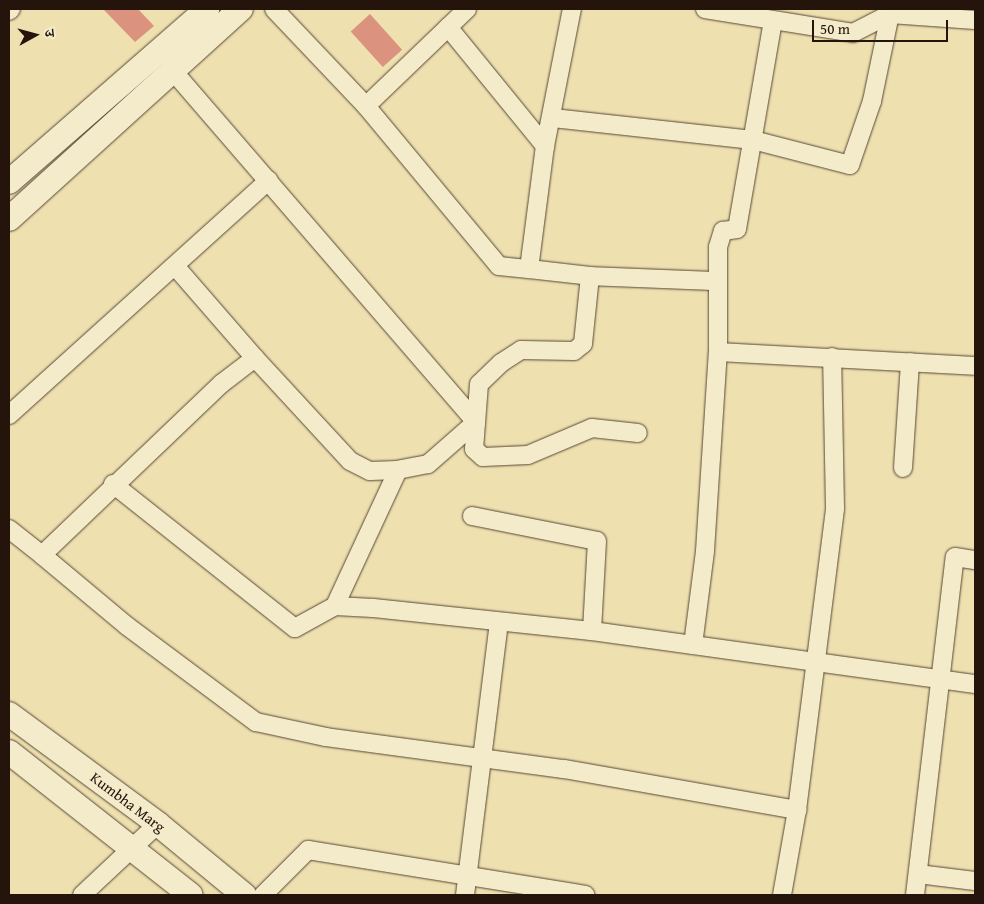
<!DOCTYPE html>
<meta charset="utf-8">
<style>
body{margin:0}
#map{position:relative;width:984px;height:904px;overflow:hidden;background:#eee0af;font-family:"Gentium Book Plus","Noto Serif Devanagari",serif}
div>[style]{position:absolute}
.building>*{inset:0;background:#db937f;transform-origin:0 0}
.roads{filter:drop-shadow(0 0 1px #574735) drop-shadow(0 0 1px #574735)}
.street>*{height:18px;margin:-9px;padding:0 9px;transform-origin:9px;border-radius:9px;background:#f4ebcb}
.secondary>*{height:24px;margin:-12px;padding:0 12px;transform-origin:12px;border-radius:12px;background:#f4ebcb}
span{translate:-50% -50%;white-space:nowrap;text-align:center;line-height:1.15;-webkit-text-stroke:4px #f4ebcb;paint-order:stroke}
.street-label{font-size:15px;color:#25140c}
.frame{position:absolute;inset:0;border:10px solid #25140c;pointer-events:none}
.north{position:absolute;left:10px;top:10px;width:50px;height:50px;-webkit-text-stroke:4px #f4ebcb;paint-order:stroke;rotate:83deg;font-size:14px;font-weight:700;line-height:20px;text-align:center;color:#25140c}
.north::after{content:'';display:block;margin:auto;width:18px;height:22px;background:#25140c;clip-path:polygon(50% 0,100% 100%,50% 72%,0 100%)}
.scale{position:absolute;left:812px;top:20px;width:136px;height:22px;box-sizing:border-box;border:2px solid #25140c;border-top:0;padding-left:6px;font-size:15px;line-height:18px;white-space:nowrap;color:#25140c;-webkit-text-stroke:4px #f4ebcb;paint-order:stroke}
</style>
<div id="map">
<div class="building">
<i style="clip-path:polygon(103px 9px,138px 9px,154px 26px,135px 42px)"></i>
<i style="left:370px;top:14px;width:48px;height:26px;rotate:48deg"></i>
</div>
<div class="roads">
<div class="street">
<i style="left:274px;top:9px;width:134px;rotate:46.5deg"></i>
<i style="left:366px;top:106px;width:208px;rotate:50.3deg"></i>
<i style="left:499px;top:266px;width:30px;rotate:6deg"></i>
<i style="left:529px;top:269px;width:124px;rotate:-82.6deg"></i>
<i style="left:545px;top:146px;width:140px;rotate:-78.9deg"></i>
<i style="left:705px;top:9px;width:150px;rotate:9.2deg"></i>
<i style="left:853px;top:33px;width:42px;rotate:-27.2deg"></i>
<i style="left:890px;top:14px;width:85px;rotate:4deg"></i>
<i style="left:9px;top:11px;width:3px;rotate:-45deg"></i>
<i style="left:448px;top:27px;width:154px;rotate:50.8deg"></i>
<i style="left:173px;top:71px;width:464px;rotate:49.2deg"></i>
<i style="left:476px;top:422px;width:64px;rotate:138.8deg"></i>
<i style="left:428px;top:464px;width:31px;rotate:169deg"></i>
<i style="left:398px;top:470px;width:150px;rotate:114.9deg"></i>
<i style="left:366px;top:106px;width:140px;rotate:-43.8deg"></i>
<i style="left:553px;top:118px;width:201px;rotate:6.3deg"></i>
<i style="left:753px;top:140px;width:100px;rotate:14.5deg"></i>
<i style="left:850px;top:165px;width:68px;rotate:-71deg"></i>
<i style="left:872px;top:101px;width:89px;rotate:-78.3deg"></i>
<i style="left:175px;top:266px;width:122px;rotate:49deg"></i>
<i style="left:529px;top:269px;width:61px;rotate:6.5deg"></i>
<i style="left:590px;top:276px;width:68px;rotate:95.9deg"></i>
<i style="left:583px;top:344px;width:11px;rotate:142deg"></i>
<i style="left:574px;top:351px;width:53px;rotate:-178.9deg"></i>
<i style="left:521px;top:350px;width:24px;rotate:147deg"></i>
<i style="left:501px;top:363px;width:30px;rotate:136deg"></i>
<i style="left:479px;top:384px;width:65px;rotate:94.4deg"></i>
<i style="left:474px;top:449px;width:12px;rotate:42deg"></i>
<i style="left:483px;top:457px;width:45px;rotate:-2.5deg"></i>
<i style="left:528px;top:455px;width:69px;rotate:-22.9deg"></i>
<i style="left:592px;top:428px;width:46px;rotate:6.2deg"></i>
<i style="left:590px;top:276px;width:127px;rotate:2.3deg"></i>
<i style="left:718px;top:352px;width:105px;rotate:-90deg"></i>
<i style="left:718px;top:247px;width:17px;rotate:-73deg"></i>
<i style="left:723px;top:231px;width:14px;rotate:-8deg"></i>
<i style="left:737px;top:229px;width:211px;rotate:-80.2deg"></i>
<i style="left:9px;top:415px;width:350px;rotate:-42.1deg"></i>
<i style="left:903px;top:468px;width:106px;rotate:-86.2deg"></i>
<i style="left:113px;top:484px;width:232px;rotate:38.4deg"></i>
<i style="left:295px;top:628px;width:46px;rotate:-28.8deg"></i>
<i style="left:335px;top:606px;width:38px;rotate:3deg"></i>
<i style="left:373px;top:608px;width:220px;rotate:6deg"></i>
<i style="left:592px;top:631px;width:387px;rotate:7.9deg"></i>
<i style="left:472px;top:516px;width:127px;rotate:11.3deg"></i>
<i style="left:597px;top:541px;width:90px;rotate:93.2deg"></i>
<i style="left:9px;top:529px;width:42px;rotate:38.2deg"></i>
<i style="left:42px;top:555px;width:248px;rotate:-43.7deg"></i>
<i style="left:221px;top:384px;width:43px;rotate:-37.4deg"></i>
<i style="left:255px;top:358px;width:140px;rotate:47.3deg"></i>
<i style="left:350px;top:461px;width:22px;rotate:27deg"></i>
<i style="left:370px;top:471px;width:28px;rotate:-2deg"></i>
<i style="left:42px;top:555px;width:111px;rotate:39.9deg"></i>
<i style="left:127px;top:626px;width:161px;rotate:36.7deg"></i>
<i style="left:256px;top:722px;width:72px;rotate:12.1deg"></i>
<i style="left:326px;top:737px;width:240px;rotate:7.7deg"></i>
<i style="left:564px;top:769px;width:237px;rotate:10deg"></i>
<i style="left:797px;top:810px;width:86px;rotate:100deg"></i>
<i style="left:693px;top:645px;width:95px;rotate:-82.7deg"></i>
<i style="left:705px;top:551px;width:199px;rotate:-86.3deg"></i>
<i style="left:718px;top:352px;width:257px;rotate:3.1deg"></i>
<i style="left:797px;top:810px;width:304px;rotate:-82.8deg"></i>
<i style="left:835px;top:508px;width:151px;rotate:-91.1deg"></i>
<i style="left:918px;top:874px;width:57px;rotate:7deg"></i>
<i style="left:82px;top:895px;width:104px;rotate:-43.1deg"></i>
<i style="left:263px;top:895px;width:64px;rotate:-45deg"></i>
<i style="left:308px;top:850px;width:281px;rotate:9.2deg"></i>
<i style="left:465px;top:895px;width:275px;rotate:-82.9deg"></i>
<i style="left:915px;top:895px;width:340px;rotate:-83.3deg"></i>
<i style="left:955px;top:557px;width:20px;rotate:9deg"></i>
</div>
<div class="secondary">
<i style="left:9px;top:182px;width:263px;rotate:-41.1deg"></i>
<i style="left:9px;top:219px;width:313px;rotate:-42.2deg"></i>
<i style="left:9px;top:714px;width:185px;rotate:36.4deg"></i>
<i style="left:158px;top:824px;width:112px;rotate:39.5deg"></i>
<i style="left:9px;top:752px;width:231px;rotate:38.2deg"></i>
</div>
</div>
<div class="street-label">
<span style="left:128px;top:802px;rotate:37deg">Kumbha Marg</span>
</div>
<div class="frame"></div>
<div class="north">उ</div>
<div class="scale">50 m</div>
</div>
